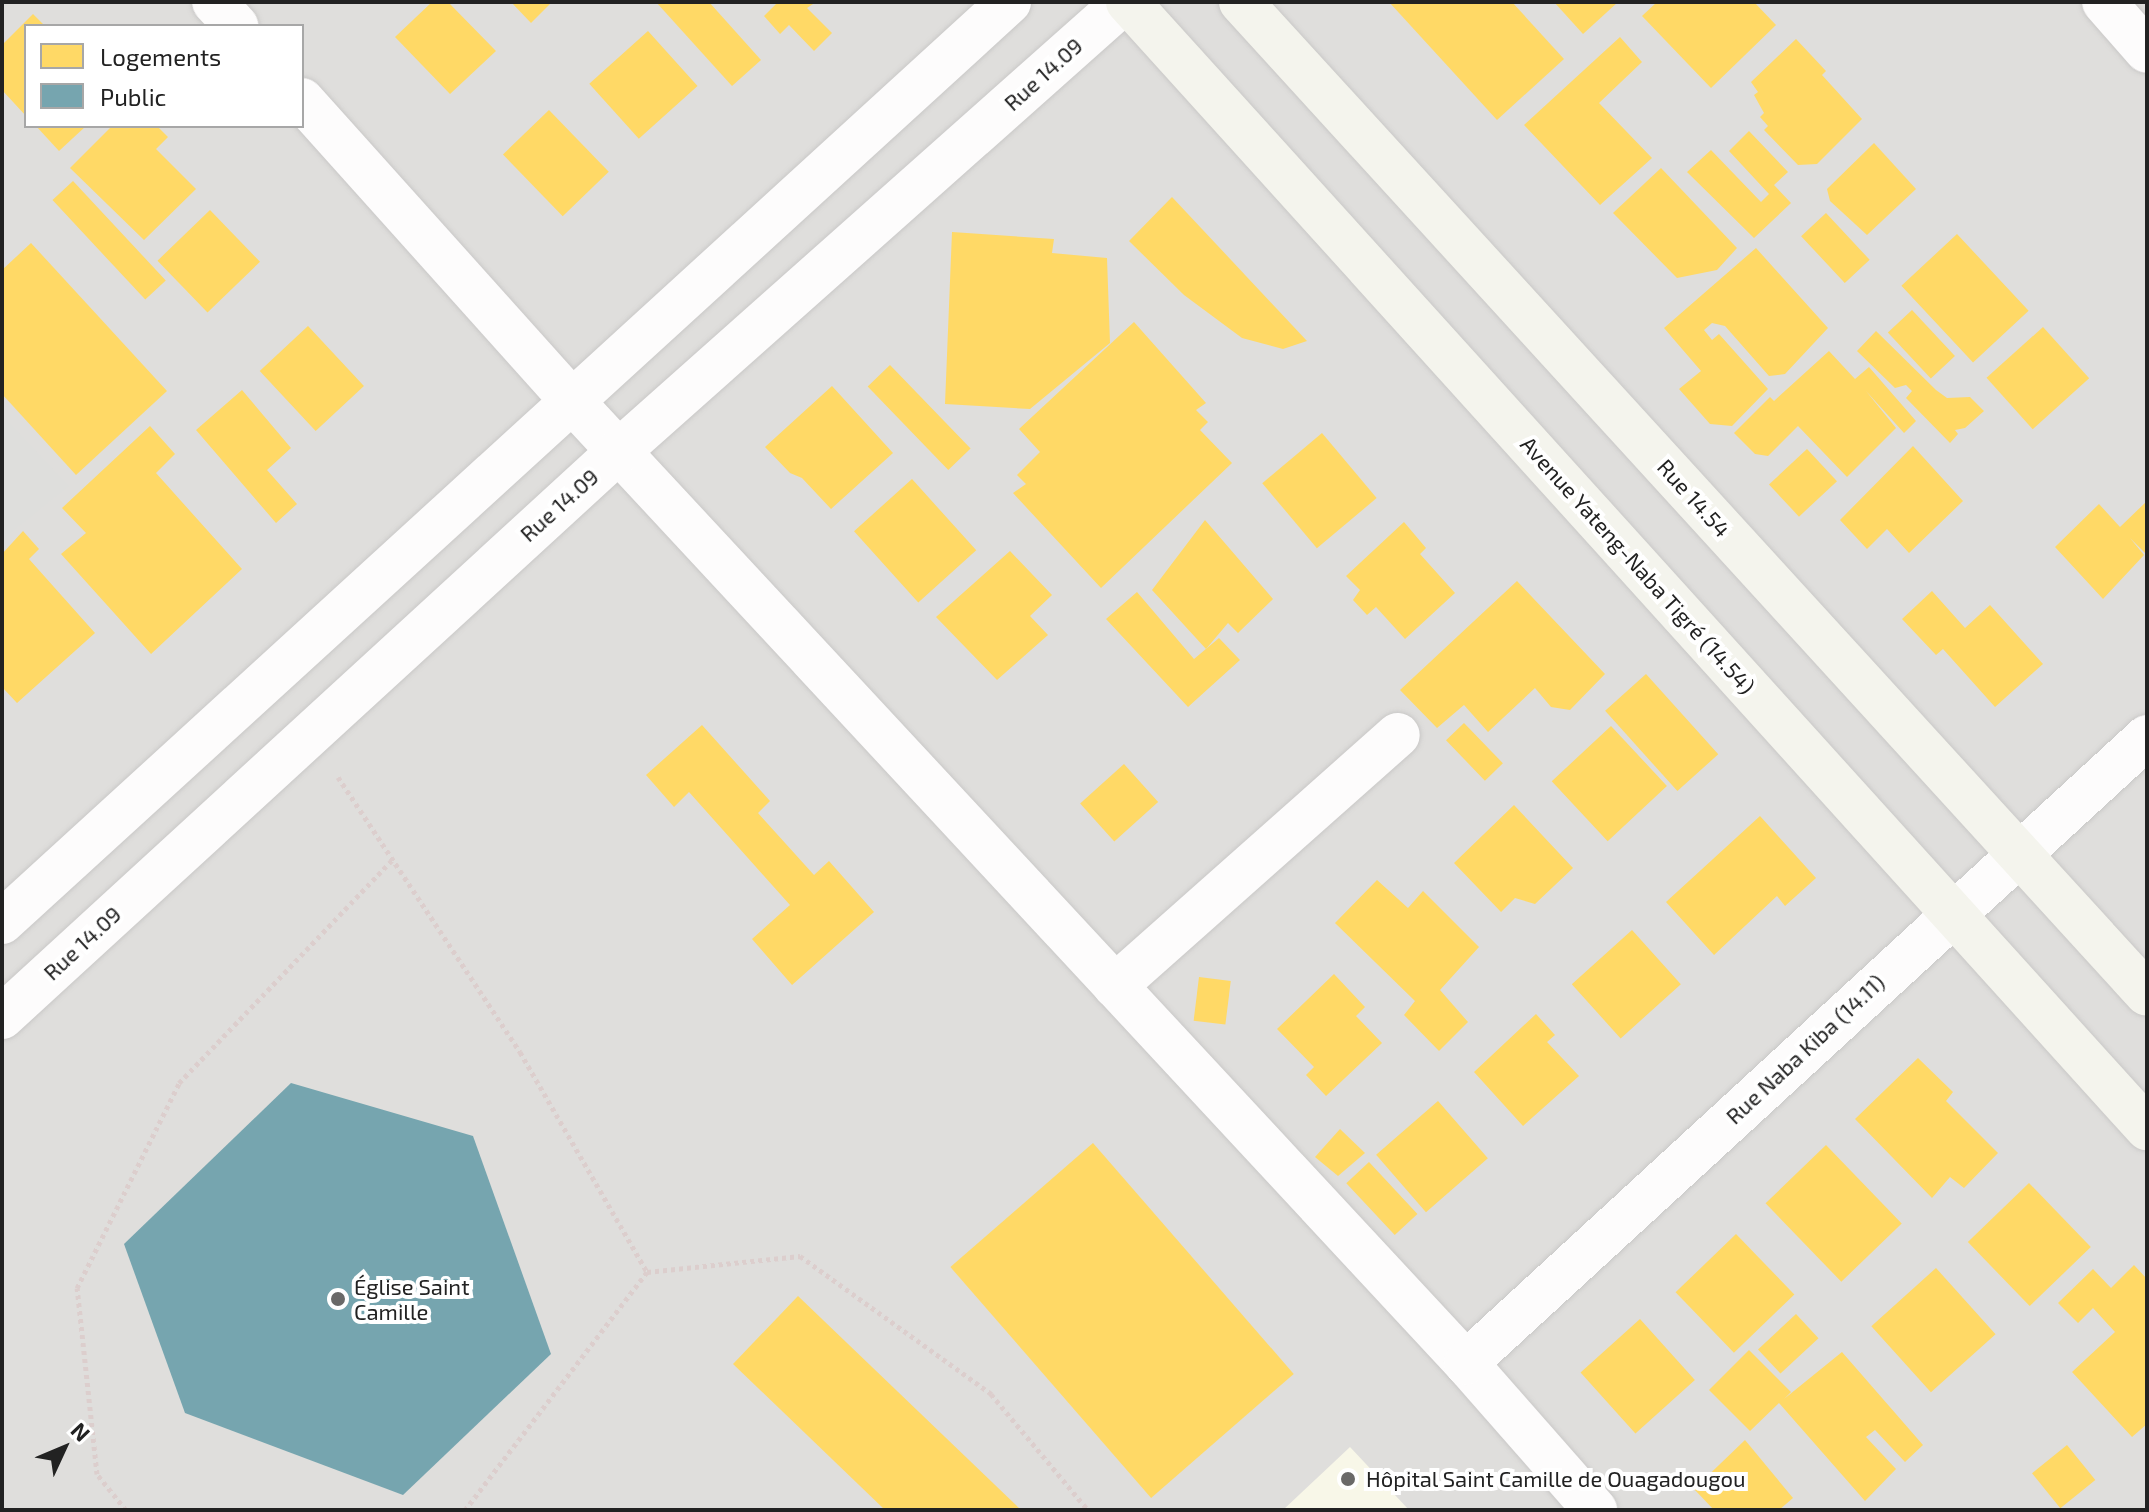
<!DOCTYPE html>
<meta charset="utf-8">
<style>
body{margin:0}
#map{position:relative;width:2149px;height:1512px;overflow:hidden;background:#f0eeeb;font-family:"Exo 2",sans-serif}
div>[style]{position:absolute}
.residential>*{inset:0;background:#dfdedc}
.education>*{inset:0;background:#f8f7e8}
.religious>*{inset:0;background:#dededc}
.homes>*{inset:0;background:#ffd966;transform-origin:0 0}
.public>*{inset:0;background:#76a5af}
.path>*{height:5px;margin-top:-2.5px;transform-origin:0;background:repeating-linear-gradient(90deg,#dccecd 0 4px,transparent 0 8px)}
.roads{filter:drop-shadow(0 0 2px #c9c8c7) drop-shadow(0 0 2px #c9c8c7)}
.minor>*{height:44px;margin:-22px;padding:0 22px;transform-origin:22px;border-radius:22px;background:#fdfcfc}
.tertiary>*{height:44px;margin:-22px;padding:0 22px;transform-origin:22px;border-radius:22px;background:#fdfcfc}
.secondary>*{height:44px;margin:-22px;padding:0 22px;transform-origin:22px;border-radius:22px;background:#f4f4ed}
.dots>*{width:22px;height:22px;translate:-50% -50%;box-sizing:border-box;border:4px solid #fff;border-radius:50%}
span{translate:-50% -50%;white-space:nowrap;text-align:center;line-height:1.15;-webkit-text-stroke:8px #fff;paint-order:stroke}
.street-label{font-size:22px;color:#222}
.poi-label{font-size:22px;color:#222}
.left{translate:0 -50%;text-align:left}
.frame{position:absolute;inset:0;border:4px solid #222;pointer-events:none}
.legend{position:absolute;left:24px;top:24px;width:280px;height:104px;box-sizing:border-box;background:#fff;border:2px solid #a7a7a7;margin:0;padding:10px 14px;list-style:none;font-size:24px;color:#222}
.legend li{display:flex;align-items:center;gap:16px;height:40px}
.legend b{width:40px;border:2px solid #a7a7a7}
.north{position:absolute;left:24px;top:1408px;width:80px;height:80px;-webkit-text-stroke:6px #fff;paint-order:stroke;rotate:46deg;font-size:22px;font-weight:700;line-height:32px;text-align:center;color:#222}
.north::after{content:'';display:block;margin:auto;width:28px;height:36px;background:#222;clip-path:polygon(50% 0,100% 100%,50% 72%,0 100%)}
</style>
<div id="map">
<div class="residential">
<i style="clip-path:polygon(evenodd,2px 2px,2147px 2px,2147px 1510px,2px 1510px,2px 2px,26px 26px,302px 26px,302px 126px,26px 126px,26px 26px)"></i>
</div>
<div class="education">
<i style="clip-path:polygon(1350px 1447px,1409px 1510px,1283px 1510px)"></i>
</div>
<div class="religious">
<i style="clip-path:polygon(2px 415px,69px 486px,2px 540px)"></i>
</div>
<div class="homes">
<i style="clip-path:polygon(432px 2px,448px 2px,496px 51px,450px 94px,395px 37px)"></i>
<i style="clip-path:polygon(511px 2px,552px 2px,531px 23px)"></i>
<i style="clip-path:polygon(656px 2px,709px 2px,761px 60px,732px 86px)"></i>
<i style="clip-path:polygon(778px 2px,816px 2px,807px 8px,832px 33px,814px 51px,789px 25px,780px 34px,764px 16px)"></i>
<i style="clip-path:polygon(1389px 2px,1512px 2px,1564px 59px,1497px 120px)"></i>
<i style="clip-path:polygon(1554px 2px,1618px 2px,1583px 34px)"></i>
<i style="clip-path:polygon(1657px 2px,1754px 2px,1776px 25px,1711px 88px,1642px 16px)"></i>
<i style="clip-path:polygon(33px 14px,45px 26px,26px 26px,26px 116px,2px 90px,2px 45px)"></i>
<i style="left:648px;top:31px;width:74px;height:79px;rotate:48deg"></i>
<i style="clip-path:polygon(1620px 37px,1642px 62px,1599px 103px,1652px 158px,1600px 205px,1524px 125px)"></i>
<i style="clip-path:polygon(1796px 39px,1826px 71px,1822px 75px,1862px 119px,1817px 164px,1798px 165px,1764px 130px,1768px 126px,1760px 117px,1764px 113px,1754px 95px,1758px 92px,1751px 82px)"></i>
<i style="left:549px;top:110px;width:86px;height:64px;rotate:46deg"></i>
<i style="clip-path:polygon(36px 126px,86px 126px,59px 151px)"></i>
<i style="clip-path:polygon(112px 126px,157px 126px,168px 137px,156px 149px,196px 189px,144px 240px,70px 168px)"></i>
<i style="clip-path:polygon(1749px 131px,1788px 172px,1774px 185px,1791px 203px,1754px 238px,1687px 172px,1711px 150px,1761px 202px,1769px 194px,1729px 151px)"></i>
<i style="clip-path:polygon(1874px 143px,1916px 189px,1867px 235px,1830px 201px,1827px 189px)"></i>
<i style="clip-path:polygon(1661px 168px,1737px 248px,1717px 270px,1677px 278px,1613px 213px)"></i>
<i style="left:73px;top:181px;width:136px;height:28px;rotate:47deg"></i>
<i style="clip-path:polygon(1172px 197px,1307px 341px,1283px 349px,1242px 338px,1184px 295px,1129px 241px)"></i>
<i style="left:210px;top:210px;width:72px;height:73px;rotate:46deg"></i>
<i style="left:1826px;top:213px;width:64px;height:34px;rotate:47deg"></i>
<i style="clip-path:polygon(952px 232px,1054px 239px,1052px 253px,1107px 258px,1110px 343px,1030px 409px,945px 404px)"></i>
<i style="left:1957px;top:234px;width:105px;height:76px;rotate:47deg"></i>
<i style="clip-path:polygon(31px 243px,167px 391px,76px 475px,2px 394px,2px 270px)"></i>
<i style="clip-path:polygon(1756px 248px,1828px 328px,1785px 374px,1769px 376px,1725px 326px,1712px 323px,1704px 330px,1712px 340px,1719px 334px,1768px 389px,1732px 426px,1710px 424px,1679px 389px,1701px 371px,1664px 328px)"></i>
<i style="left:1912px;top:310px;width:63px;height:33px;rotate:47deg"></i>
<i style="clip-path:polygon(1134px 322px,1206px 403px,1196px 410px,1208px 422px,1200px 430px,1232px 463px,1101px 588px,1013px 493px,1026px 484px,1017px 475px,1040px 452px,1019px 429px)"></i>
<i style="left:308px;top:326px;width:82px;height:66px;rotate:47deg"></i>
<i style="left:2043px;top:327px;width:69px;height:76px;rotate:48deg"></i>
<i style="clip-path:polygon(1876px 331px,1936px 390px,1947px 398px,1970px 397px,1984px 411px,1965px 428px,1955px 430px,1958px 434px,1950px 443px,1906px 398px,1912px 391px,1906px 385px,1895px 388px,1857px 351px)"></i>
<i style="clip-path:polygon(1829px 351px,1855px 379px,1869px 367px,1916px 421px,1904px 433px,1866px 391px,1896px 428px,1847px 477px,1798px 426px,1768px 456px,1755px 454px,1734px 433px,1770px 397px,1774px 401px)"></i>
<i style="left:890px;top:365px;width:116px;height:31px;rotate:46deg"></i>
<i style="clip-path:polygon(832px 386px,893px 453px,831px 509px,802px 478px,790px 473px,765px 447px)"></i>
<i style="clip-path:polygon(242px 390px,291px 448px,267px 470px,297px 504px,276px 523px,196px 430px)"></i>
<i style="clip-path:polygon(150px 426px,175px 454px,156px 473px,242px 569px,151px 654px,61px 554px,86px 533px,62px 508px)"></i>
<i style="left:1322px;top:433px;width:85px;height:78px;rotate:50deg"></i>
<i style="clip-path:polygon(1913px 446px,1963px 501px,1909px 553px,1887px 529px,1867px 549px,1840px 520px)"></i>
<i style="left:1807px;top:449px;width:44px;height:52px;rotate:47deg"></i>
<i style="left:912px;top:479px;width:96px;height:78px;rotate:48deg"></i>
<i style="clip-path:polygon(2147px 501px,2147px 555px,2130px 538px,2144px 555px,2103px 599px,2055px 547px,2099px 504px,2120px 527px)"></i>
<i style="clip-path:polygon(1205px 520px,1273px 599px,1238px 633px,1228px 623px,1206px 649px,1152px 590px)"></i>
<i style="clip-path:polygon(1404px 522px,1426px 548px,1420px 554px,1455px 593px,1405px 639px,1376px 607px,1367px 615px,1353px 600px,1360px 590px,1346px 576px)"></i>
<i style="clip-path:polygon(23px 531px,39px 549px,29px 559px,95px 633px,17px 703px,2px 687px,2px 554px)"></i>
<i style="clip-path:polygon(1010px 551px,1052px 595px,1030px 616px,1048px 635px,997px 680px,936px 617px)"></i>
<i style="clip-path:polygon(1517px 581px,1605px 674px,1570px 710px,1551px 707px,1535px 688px,1488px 732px,1464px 705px,1437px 728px,1400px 690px)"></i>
<i style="clip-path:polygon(1932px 591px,1965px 628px,1990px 605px,2043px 664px,1995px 707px,1943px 649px,1936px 655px,1902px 619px)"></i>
<i style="clip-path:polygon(1137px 592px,1194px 659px,1219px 638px,1240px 660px,1188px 707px,1106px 619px)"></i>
<i style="left:1646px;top:674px;width:108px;height:55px;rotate:48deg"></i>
<i style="left:1464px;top:723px;width:56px;height:25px;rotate:46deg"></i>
<i style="clip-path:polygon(702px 725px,770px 801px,758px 813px,814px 875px,829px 861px,874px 912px,792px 985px,752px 939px,790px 905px,689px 792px,674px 807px,646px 775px)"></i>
<i style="left:1611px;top:726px;width:82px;height:81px;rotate:47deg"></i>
<i style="left:1124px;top:764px;width:51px;height:59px;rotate:48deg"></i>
<i style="clip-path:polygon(1514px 805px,1573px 868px,1535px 904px,1515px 898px,1501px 912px,1454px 863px)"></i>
<i style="clip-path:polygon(1760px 816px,1816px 878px,1785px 906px,1777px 896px,1714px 955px,1666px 902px)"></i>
<i style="clip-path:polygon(1377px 880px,1408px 908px,1423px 891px,1479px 947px,1440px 990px,1468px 1022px,1439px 1051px,1404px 1015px,1415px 1001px,1335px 923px)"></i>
<i style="left:1632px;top:930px;width:73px;height:81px;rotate:48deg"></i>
<i style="clip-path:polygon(1334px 974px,1365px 1007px,1356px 1016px,1382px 1043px,1326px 1096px,1306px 1075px,1314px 1067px,1277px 1029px)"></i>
<i style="left:1199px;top:977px;width:32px;height:44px;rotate:7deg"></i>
<i style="clip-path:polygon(1536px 1014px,1555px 1035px,1547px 1042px,1579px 1076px,1523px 1126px,1474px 1072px)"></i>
<i style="clip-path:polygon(1918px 1058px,1953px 1092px,1946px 1101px,1998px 1153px,1964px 1188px,1950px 1177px,1932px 1198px,1855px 1119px)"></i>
<i style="left:1438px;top:1101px;width:76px;height:82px;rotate:49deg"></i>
<i style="clip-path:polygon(1340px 1129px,1365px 1153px,1338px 1176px,1315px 1157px)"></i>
<i style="left:1093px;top:1143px;width:306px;height:189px;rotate:49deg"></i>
<i style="left:1826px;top:1145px;width:109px;height:84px;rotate:46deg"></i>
<i style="left:1369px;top:1162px;width:71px;height:31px;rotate:47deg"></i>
<i style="left:2029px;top:1183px;width:89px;height:85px;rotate:46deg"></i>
<i style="left:1736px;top:1234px;width:84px;height:84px;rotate:46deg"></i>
<i style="clip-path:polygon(2134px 1265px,2147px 1279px,2147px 1424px,2132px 1437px,2072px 1372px,2115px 1332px,2093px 1308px,2078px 1323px,2058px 1303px,2093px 1269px,2111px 1288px)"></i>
<i style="left:1936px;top:1268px;width:89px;height:87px;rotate:48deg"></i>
<i style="clip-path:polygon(798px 1296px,1021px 1510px,885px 1510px,733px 1364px)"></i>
<i style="left:1796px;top:1314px;width:33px;height:52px;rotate:47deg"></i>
<i style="left:1640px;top:1319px;width:82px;height:80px;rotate:48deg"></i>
<i style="clip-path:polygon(1749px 1350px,1791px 1392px,1784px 1399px,1842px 1352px,1923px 1445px,1905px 1462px,1875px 1430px,1866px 1437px,1896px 1469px,1865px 1501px,1779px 1403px,1750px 1431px,1709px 1390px)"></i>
<i style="clip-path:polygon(1745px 1440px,1793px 1498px,1779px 1510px,1714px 1510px,1694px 1489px)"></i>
<i style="left:2067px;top:1445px;width:45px;height:45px;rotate:51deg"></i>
</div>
<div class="public">
<i style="clip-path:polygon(291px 1083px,473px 1136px,551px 1354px,403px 1495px,185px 1413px,124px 1244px)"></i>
</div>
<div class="path">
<i style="left:338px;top:777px;width:330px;rotate:56.5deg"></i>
<i style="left:520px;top:1052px;width:254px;rotate:60deg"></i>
<i style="left:647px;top:1272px;width:300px;rotate:127.4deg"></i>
<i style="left:647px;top:1272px;width:154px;rotate:-6deg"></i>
<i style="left:800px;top:1256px;width:236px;rotate:35.8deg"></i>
<i style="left:991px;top:1394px;width:151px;rotate:50.1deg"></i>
<i style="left:126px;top:1510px;width:46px;rotate:-128.9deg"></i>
<i style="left:97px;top:1474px;width:187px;rotate:-96.1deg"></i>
<i style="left:77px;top:1288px;width:229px;rotate:-63.5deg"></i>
<i style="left:179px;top:1083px;width:310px;rotate:-46.3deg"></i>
</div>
<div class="roads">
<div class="minor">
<i style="left:214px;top:2px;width:33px;rotate:47deg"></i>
<i style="left:2104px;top:2px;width:65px;rotate:48.7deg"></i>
<i style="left:302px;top:100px;width:403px;rotate:48.1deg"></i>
<i style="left:571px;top:400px;width:1315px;rotate:47.1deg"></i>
<i style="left:1466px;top:1363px;width:196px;rotate:48.7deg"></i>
<i style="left:1115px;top:986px;width:378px;rotate:-41.6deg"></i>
<i style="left:1466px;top:1363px;width:925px;rotate:-42.59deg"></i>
</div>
<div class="tertiary">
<i style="left:2px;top:922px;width:1364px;rotate:-42.41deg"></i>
<i style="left:2px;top:1017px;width:837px;rotate:-42.53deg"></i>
<i style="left:619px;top:451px;width:676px;rotate:-41.64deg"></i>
</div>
<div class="secondary">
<i style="left:1128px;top:2px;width:1519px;rotate:47.86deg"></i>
<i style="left:1241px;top:2px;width:1343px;rotate:47.59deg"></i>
</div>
</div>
<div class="dots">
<i style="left:338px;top:1299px;background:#6a6968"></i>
<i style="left:1348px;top:1479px;background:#6a6968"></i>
</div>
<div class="street-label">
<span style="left:1043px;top:74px;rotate:-42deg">Rue 14.09</span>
<span style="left:1694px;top:498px;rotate:48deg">Rue 14.54</span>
<span style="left:559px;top:505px;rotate:-42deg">Rue 14.09</span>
<span style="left:1638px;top:565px;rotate:48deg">Avenue Yateng-Naba Tigré (14.54)</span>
<span style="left:82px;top:943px;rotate:-43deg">Rue 14.09</span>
<span style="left:1805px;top:1049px;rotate:-43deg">Rue Naba Kiba (14.11)</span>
</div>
<div class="poi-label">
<span class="left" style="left:354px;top:1299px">Église Saint<br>Camille</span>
<span class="left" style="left:1366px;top:1479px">Hôpital Saint Camille de Ouagadougou</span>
</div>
<div class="frame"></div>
<ul class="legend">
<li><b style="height:22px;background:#ffd966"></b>Logements</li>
<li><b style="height:22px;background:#76a5af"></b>Public</li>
</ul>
<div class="north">N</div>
</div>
